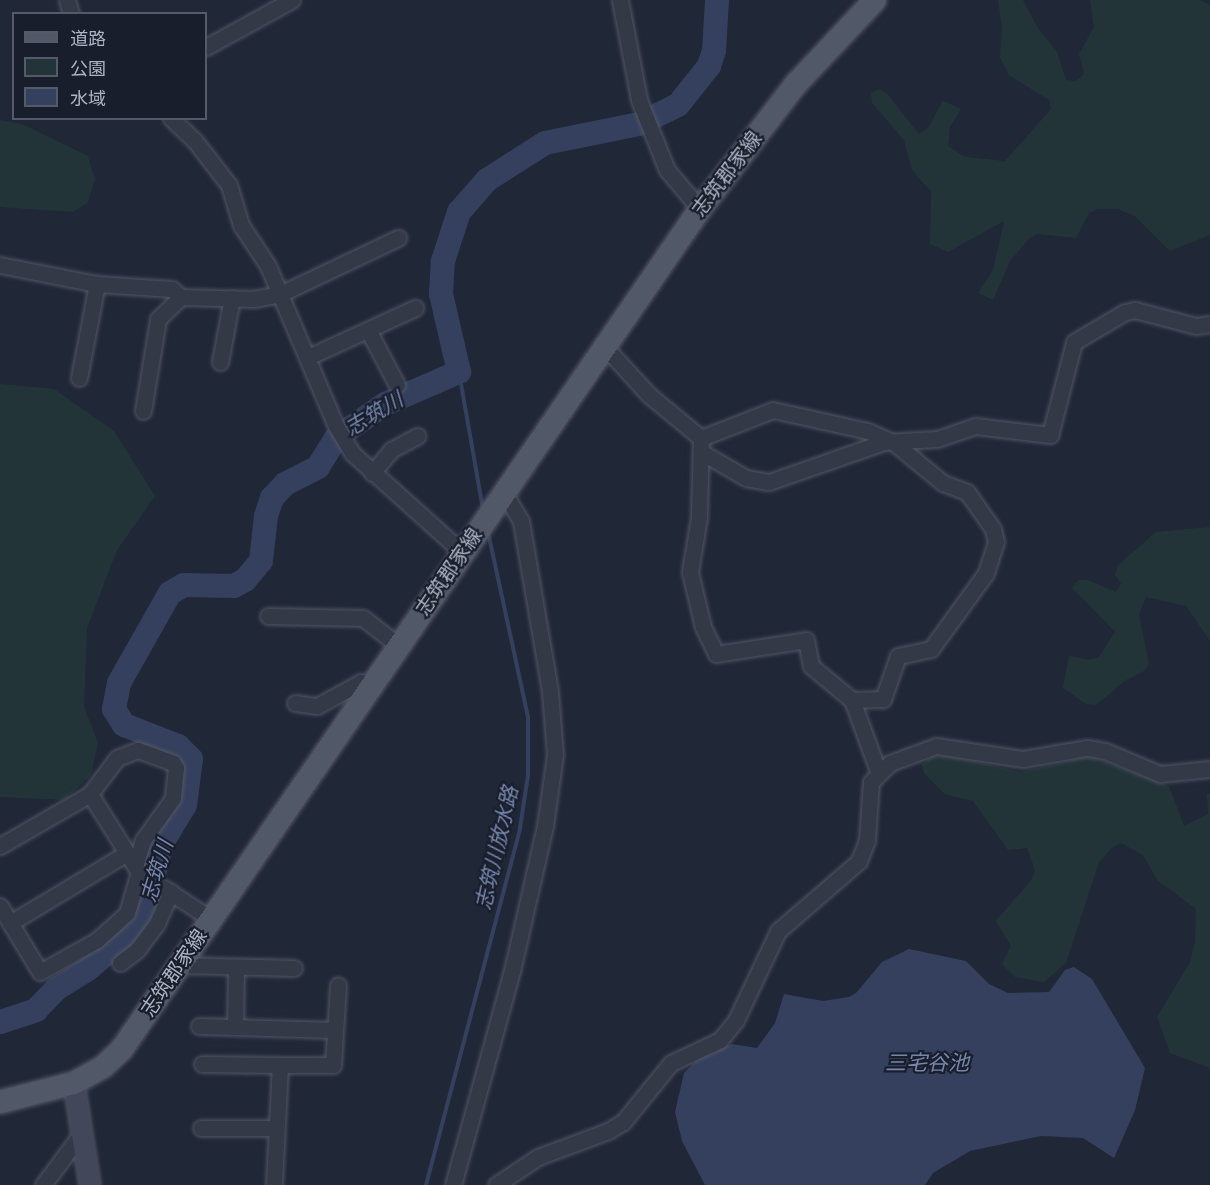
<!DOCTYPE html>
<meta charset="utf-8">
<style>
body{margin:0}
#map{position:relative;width:1210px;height:1185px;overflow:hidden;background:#202737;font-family:"DM Sans","Noto Sans JP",sans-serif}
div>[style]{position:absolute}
.green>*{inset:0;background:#233439}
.water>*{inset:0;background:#34405e}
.stream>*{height:4px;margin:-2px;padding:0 2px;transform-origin:2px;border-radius:2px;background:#34405e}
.river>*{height:24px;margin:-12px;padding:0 12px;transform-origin:12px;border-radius:12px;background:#34405e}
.roads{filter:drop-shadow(0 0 2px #515665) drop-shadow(0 0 2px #515665)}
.street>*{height:15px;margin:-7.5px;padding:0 7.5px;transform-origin:7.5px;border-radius:7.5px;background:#343947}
.secondary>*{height:20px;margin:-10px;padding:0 10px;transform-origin:10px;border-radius:10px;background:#42485a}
.primary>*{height:22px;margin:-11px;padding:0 11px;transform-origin:11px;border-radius:11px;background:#515867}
span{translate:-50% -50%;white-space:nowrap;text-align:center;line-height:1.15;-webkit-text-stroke:4.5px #191e2c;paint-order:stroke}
.street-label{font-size:20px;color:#aeb3c4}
.water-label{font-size:21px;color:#7686ac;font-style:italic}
.legend{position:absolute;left:12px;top:12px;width:195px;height:108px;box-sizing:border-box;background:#191e2c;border:2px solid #555a69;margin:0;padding:8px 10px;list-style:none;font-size:18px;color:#aeb3c4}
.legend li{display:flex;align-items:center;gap:12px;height:30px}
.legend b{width:30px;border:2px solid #555a69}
</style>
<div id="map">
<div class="green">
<i style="clip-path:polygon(998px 0,1023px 0,1038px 28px,1057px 52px,1066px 80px,1076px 81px,1084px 74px,1079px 54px,1094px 27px,1090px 0,1200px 0,1210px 5px,1210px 235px,1170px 251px,1136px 217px,1118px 209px,1098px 209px,1089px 213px,1076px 238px,1038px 234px,1029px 239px,1010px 261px,993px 300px,978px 293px,993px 270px,1004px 221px,948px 252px,930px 244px,931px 192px,912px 170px,904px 140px,872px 103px,871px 93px,880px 89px,888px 95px,919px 134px,928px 128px,943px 101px,953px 105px,961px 109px,950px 127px,948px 146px,965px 157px,1005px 161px,1051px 109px,1049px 100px,1009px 75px,1000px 57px,1002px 27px)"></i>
<i style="clip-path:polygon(0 120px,22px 124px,88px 156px,95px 179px,88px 202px,73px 212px,0 207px)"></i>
<i style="clip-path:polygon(0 384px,54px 389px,114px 431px,155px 496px,117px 550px,87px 628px,84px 707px,98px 743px,91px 775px,64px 800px,0 797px)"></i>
<i style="clip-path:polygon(1210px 527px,1210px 641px,1186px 606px,1146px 597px,1139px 615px,1149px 664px,1144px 671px,1126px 680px,1096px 705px,1086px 704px,1063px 688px,1069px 656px,1090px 660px,1099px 657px,1115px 632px,1072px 588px,1078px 580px,1088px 580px,1116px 592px,1121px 583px,1115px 575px,1118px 565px,1156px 532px)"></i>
<i style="clip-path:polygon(937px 752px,1020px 772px,1089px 756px,1169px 786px,1184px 826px,1208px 814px,1207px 794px,1210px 794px,1210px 1068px,1170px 1053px,1157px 1017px,1190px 962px,1195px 941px,1196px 909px,1157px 880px,1143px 855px,1121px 843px,1113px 847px,1099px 862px,1066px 963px,1044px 982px,1015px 977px,1002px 964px,1011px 946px,996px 921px,1032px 879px,1035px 870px,1027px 848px,1008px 850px,973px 801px,945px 794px,924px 773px,922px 764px)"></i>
</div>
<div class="water">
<i style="clip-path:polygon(909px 949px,966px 961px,989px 984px,1008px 993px,1049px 992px,1065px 970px,1074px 967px,1092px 979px,1145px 1068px,1135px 1110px,1114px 1158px,1083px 1138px,1041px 1136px,970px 1151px,933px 1173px,925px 1185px,705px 1185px,682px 1141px,675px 1112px,684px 1073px,705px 1052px,732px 1044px,757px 1048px,775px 1023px,784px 994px,823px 1001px,849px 997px,856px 993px,882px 962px)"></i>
</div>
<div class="stream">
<i style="left:459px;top:372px;width:140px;rotate:80.1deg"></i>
<i style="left:426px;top:1185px;width:369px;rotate:-75.2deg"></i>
<i style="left:520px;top:828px;width:54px;rotate:-81.4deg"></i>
<i style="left:528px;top:775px;width:58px;rotate:-90deg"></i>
<i style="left:528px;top:717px;width:189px;rotate:-102.2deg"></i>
</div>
<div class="river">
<i style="left:0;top:1022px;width:38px;rotate:-18deg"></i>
<i style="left:36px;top:1010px;width:29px;rotate:-46deg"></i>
<i style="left:56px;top:989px;width:39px;rotate:-32deg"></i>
<i style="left:89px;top:968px;width:67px;rotate:-39.6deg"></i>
<i style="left:141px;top:925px;width:85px;rotate:-75.6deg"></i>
<i style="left:162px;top:843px;width:44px;rotate:-58.8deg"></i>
<i style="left:185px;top:805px;width:46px;rotate:-82.6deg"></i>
<i style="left:191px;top:759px;width:18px;rotate:-135deg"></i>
<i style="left:178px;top:746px;width:58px;rotate:-158.7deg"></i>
<i style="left:124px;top:725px;width:19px;rotate:-122deg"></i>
<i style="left:114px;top:709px;width:26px;rotate:-79deg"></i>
<i style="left:119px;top:683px;width:103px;rotate:-60.5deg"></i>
<i style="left:170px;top:593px;width:16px;rotate:-30deg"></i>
<i style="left:184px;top:585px;width:50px;rotate:1.1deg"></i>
<i style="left:234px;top:586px;width:13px;rotate:-29deg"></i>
<i style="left:245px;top:580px;width:25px;rotate:-50deg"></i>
<i style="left:261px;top:561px;width:45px;rotate:-83.7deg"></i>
<i style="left:266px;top:516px;width:19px;rotate:-72deg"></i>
<i style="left:272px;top:498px;width:19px;rotate:-47deg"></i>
<i style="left:285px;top:484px;width:37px;rotate:-27deg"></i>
<i style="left:318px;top:467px;width:34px;rotate:-58deg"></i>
<i style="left:336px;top:438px;width:60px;rotate:-34.8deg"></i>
<i style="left:385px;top:404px;width:81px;rotate:-23.4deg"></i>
<i style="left:459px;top:372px;width:80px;rotate:-103deg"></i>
<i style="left:441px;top:294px;width:33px;rotate:-87deg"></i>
<i style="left:443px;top:261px;width:52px;rotate:-71.9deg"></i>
<i style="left:459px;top:212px;width:43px;rotate:-48.8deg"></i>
<i style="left:487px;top:180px;width:69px;rotate:-32.5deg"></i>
<i style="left:545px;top:143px;width:96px;rotate:-11.4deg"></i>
<i style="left:639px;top:124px;width:43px;rotate:-26deg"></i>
<i style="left:678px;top:105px;width:50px;rotate:-51.5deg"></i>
<i style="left:709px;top:66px;width:16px;rotate:-72deg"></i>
<i style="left:714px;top:51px;width:51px;rotate:-86.6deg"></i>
</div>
<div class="roads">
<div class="street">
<i style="left:67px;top:0;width:15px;rotate:74deg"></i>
<i style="left:620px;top:0;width:102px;rotate:79.2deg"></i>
<i style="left:639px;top:100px;width:75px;rotate:68.2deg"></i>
<i style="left:667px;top:170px;width:51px;rotate:49.8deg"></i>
<i style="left:206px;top:47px;width:98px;rotate:-28.7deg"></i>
<i style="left:171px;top:118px;width:33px;rotate:44deg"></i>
<i style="left:195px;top:141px;width:56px;rotate:52.3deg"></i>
<i style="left:229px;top:185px;width:42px;rotate:73.3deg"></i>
<i style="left:241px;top:225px;width:49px;rotate:56.6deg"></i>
<i style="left:268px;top:266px;width:174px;rotate:67deg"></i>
<i style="left:336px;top:426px;width:31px;rotate:59deg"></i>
<i style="left:352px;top:453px;width:148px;rotate:42deg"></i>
<i style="left:0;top:265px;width:99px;rotate:11.1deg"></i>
<i style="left:368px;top:330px;width:62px;rotate:62.2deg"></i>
<i style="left:605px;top:347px;width:65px;rotate:47.5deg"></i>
<i style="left:649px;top:395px;width:67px;rotate:39.6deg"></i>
<i style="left:701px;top:438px;width:79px;rotate:91.5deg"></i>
<i style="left:699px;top:517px;width:56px;rotate:99.3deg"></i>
<i style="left:690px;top:572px;width:57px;rotate:76.7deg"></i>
<i style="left:703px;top:627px;width:30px;rotate:64deg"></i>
<i style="left:716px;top:654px;width:91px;rotate:-8.8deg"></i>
<i style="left:806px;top:640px;width:26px;rotate:79deg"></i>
<i style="left:811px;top:666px;width:53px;rotate:39.7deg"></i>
<i style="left:852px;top:700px;width:76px;rotate:69.9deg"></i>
<i style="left:308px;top:357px;width:118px;rotate:-24.6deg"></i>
<i style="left:220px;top:362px;width:65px;rotate:-79.4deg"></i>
<i style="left:79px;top:378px;width:96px;rotate:-79.2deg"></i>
<i style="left:97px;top:284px;width:75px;rotate:3.8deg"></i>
<i style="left:172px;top:289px;width:12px;rotate:42deg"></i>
<i style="left:143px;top:411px;width:93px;rotate:-80.7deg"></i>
<i style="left:158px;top:319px;width:32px;rotate:-44deg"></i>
<i style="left:181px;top:297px;width:72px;rotate:1.6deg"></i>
<i style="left:253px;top:299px;width:27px;rotate:-10deg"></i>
<i style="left:280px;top:294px;width:131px;rotate:-25.4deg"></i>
<i style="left:701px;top:438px;width:77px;rotate:-21.3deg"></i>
<i style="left:773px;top:410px;width:97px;rotate:12.5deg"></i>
<i style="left:868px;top:431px;width:27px;rotate:24deg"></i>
<i style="left:893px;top:442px;width:65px;rotate:39.4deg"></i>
<i style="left:943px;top:483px;width:26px;rotate:21deg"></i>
<i style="left:967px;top:492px;width:45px;rotate:54.9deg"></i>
<i style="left:993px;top:529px;width:13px;rotate:77deg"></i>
<i style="left:996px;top:542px;width:33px;rotate:108deg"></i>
<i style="left:986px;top:573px;width:94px;rotate:125.9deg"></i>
<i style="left:931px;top:649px;width:34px;rotate:168deg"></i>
<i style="left:898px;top:656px;width:46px;rotate:109.2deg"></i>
<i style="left:883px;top:699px;width:31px;rotate:178deg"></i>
<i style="left:701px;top:452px;width:52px;rotate:30deg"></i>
<i style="left:746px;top:478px;width:23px;rotate:10deg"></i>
<i style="left:769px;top:482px;width:122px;rotate:-19.2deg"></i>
<i style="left:884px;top:442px;width:53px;rotate:-3.2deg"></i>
<i style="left:937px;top:439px;width:40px;rotate:-18.9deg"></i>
<i style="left:975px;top:426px;width:76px;rotate:6.8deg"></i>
<i style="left:1050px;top:435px;width:96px;rotate:-75.5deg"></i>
<i style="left:1074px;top:342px;width:59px;rotate:-30.5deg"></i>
<i style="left:1125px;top:312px;width:10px;rotate:-11deg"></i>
<i style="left:1135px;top:310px;width:63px;rotate:14.7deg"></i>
<i style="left:1196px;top:326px;width:14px;rotate:-8deg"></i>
<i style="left:372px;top:473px;width:30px;rotate:-50deg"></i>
<i style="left:391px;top:450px;width:30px;rotate:-28deg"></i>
<i style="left:268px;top:616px;width:95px;rotate:1.2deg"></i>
<i style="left:363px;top:618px;width:46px;rotate:37.9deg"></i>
<i style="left:295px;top:703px;width:22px;rotate:8deg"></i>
<i style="left:317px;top:706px;width:50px;rotate:-28.6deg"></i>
<i style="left:361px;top:682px;width:11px;rotate:22deg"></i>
<i style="left:90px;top:794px;width:92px;rotate:57.9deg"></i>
<i style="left:139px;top:872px;width:86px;rotate:33.1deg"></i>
<i style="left:0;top:846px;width:104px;rotate:-30deg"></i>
<i style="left:90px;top:794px;width:45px;rotate:-53.1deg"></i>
<i style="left:117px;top:758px;width:22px;rotate:-21deg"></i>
<i style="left:138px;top:750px;width:37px;rotate:20deg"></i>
<i style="left:173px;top:763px;width:6px;rotate:59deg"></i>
<i style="left:176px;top:768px;width:30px;rotate:96deg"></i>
<i style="left:173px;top:798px;width:52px;rotate:125.5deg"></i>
<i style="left:143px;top:840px;width:27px;rotate:107deg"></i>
<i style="left:0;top:906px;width:77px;rotate:58.8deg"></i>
<i style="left:40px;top:972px;width:65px;rotate:-29.3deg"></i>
<i style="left:97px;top:940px;width:40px;rotate:-42deg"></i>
<i style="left:127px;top:913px;width:43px;rotate:-73.7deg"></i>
<i style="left:10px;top:923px;width:136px;rotate:-30.9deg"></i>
<i style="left:120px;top:963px;width:21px;rotate:-37deg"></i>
<i style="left:137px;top:950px;width:34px;rotate:-53deg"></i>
<i style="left:157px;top:923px;width:34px;rotate:-66deg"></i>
<i style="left:179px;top:965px;width:115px;rotate:1.5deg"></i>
<i style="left:199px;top:1026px;width:136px;rotate:1.7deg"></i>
<i style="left:235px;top:1027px;width:60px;rotate:-89deg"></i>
<i style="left:202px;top:1064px;width:78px;rotate:0.7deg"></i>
<i style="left:280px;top:1065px;width:120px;rotate:92.9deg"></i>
<i style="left:280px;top:1065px;width:53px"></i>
<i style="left:333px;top:1065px;width:80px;rotate:-86.4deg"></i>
<i style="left:201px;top:1128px;width:74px"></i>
<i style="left:43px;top:1185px;width:64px;rotate:-53.3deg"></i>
<i style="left:453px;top:1185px;width:222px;rotate:-74.6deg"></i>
<i style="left:512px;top:971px;width:149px;rotate:-77.2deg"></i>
<i style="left:545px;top:826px;width:72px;rotate:-82deg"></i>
<i style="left:555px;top:755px;width:64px;rotate:-94.5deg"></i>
<i style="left:550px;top:691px;width:172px;rotate:-99.7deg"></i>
<i style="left:521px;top:521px;width:33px;rotate:-121deg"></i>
<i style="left:496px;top:1185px;width:50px;rotate:-33.7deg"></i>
<i style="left:538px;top:1157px;width:75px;rotate:-20.4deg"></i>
<i style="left:608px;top:1131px;width:17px;rotate:-31deg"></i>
<i style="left:623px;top:1122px;width:76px;rotate:-50.9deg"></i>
<i style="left:671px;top:1063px;width:54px;rotate:-25.1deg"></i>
<i style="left:720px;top:1040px;width:26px;rotate:-51deg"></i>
<i style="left:736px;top:1020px;width:98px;rotate:-64.7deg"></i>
<i style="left:778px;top:931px;width:107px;rotate:-40.8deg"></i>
<i style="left:859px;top:861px;width:22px;rotate:-69deg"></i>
<i style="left:867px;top:840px;width:58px;rotate:-86.1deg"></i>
<i style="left:871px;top:782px;width:27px;rotate:-45deg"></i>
<i style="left:890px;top:763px;width:49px;rotate:-20.3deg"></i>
<i style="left:936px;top:746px;width:88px;rotate:8.5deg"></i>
<i style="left:1023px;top:759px;width:65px;rotate:-9.8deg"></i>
<i style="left:1087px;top:748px;width:18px;rotate:9deg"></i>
<i style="left:1105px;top:751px;width:60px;rotate:22.7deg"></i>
<i style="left:1160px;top:774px;width:50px;rotate:-5.7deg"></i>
</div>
<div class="secondary">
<i style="left:74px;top:1083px;width:103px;rotate:81.1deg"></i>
</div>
<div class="primary">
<i style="left:0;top:1102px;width:76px;rotate:-14.4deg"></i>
<i style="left:74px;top:1083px;width:33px;rotate:-29deg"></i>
<i style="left:103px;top:1067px;width:26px;rotate:-43deg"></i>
<i style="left:122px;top:1049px;width:1020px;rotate:-55.47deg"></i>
<i style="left:700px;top:209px;width:158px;rotate:-52.5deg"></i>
<i style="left:796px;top:84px;width:115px;rotate:-46.8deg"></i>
</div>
</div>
<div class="street-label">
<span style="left:727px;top:174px;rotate:-53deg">志筑郡家線</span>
<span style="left:449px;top:572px;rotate:-56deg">志筑郡家線</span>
<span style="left:174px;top:973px;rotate:-56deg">志筑郡家線</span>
</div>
<div class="water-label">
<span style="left:374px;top:414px;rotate:-31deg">志筑川</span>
<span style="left:497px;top:848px;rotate:-77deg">志筑川放水路</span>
<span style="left:157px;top:871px;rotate:-73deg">志筑川</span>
<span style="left:927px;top:1063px">三宅谷池</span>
</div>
<ul class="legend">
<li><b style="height:8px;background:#515867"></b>道路</li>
<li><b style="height:16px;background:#233439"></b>公園</li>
<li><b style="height:16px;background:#34405e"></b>水域</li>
</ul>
</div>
